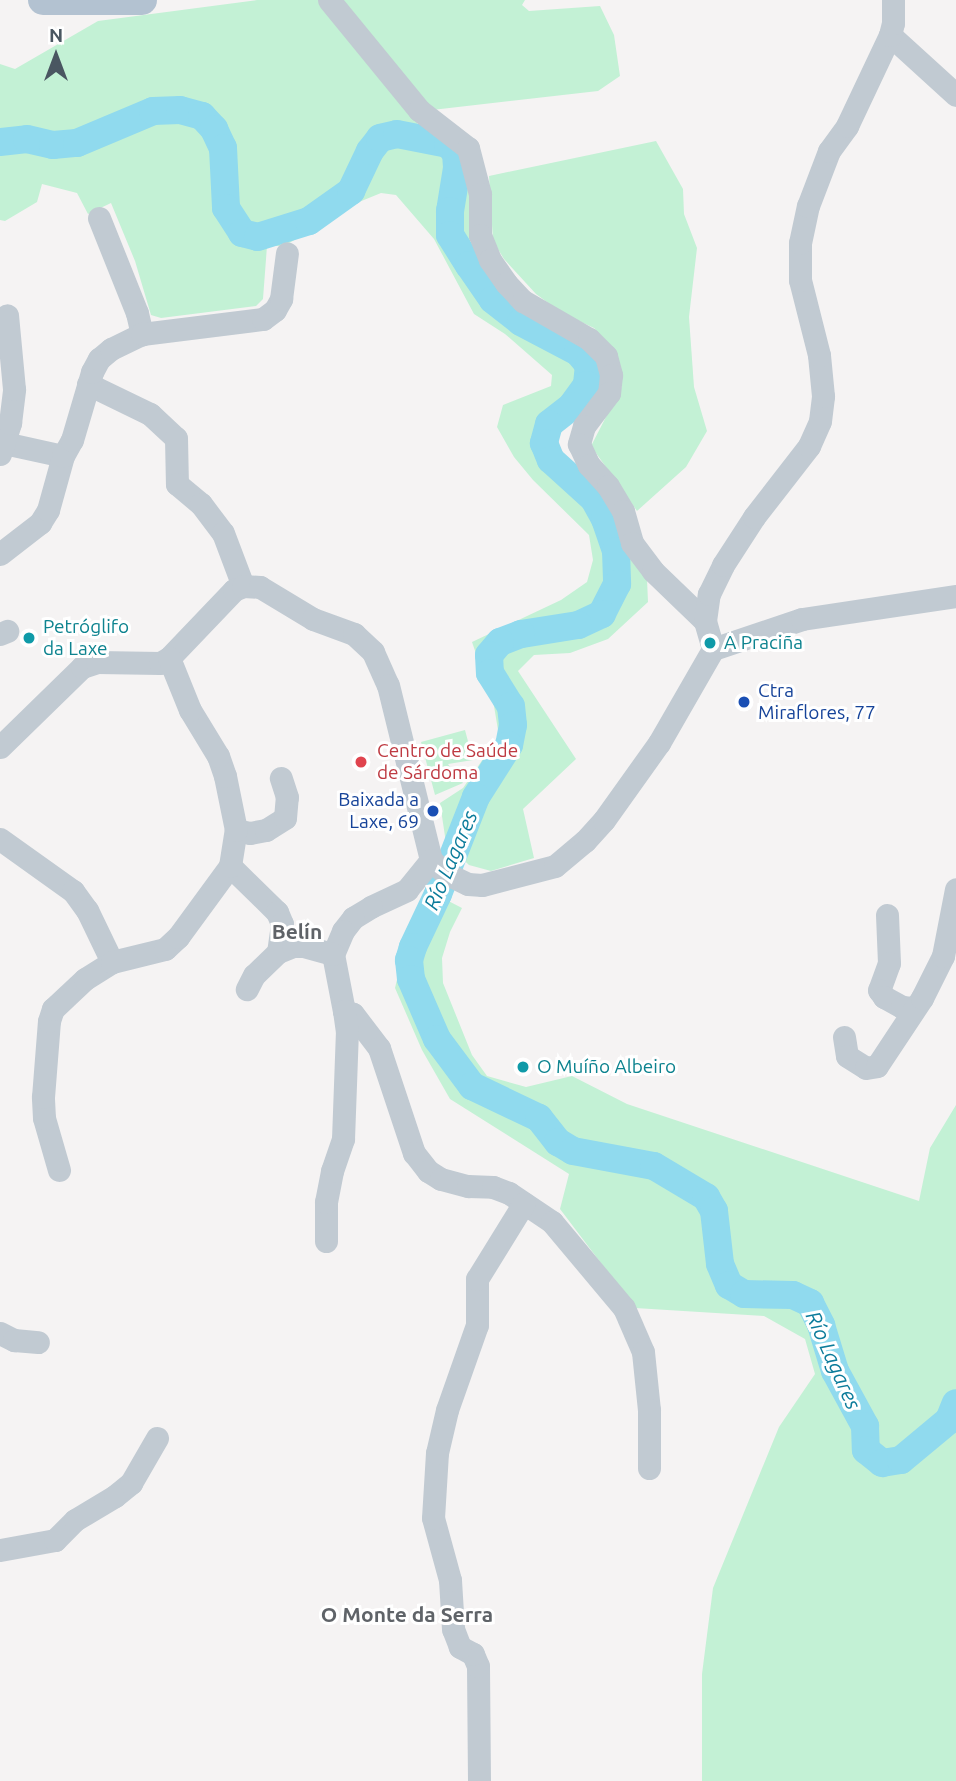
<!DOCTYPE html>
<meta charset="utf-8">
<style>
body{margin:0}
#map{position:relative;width:956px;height:1781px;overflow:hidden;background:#f5f3f3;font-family:Ubuntu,sans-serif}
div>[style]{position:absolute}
.green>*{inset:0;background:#c3f1d5}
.river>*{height:28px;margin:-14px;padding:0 14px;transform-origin:14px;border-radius:14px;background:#90daee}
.minor>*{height:23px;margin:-11.5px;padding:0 11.5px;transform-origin:11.5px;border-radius:11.5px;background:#c1cad2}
.major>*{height:30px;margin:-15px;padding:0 15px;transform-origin:15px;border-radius:15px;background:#b3c2d1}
.dots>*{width:19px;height:19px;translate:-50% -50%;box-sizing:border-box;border:4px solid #fff;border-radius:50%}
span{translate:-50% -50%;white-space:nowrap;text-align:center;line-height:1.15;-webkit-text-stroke:6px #fff;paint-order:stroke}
.culture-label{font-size:19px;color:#0d838f}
.left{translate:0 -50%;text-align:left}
.transit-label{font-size:19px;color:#164399}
.right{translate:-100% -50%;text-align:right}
.health-label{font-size:19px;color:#be3a42}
.water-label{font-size:21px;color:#0c7c9b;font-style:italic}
.neighbourhood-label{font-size:21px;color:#5f6368;font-weight:700}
.north{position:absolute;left:21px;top:21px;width:70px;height:70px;-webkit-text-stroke:5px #fff;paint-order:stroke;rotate:0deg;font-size:19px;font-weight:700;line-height:28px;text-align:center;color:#4a5661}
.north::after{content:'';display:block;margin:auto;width:24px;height:32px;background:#4a5661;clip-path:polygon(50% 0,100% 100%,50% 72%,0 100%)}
</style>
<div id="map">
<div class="green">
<i style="clip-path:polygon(257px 0,525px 0,522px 5px,529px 11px,600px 6px,614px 35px,620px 76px,598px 91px,432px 110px,420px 116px,412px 141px,427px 126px,464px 156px,472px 206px,470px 243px,486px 275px,516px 307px,558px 330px,593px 361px,597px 379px,580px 408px,553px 430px,555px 452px,616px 511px,647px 579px,648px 602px,608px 639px,570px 653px,534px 655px,518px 671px,576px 759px,523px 809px,534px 858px,491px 871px,469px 865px,446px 843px,440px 803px,463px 788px,499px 736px,494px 706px,472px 642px,561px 600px,587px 582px,593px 560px,589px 535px,533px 480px,514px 457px,497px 427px,503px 405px,551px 386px,552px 375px,505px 334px,474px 314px,434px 239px,396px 195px,381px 193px,359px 202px,284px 246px,267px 246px,263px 299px,256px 306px,161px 318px,151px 315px,135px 261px,111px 203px,88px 214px,77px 193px,42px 184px,37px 202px,5px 221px,0 220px,0 64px,15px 69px,98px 21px)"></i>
<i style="clip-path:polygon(656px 141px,683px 189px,684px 214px,697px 248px,689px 317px,694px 387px,707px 431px,686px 467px,637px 511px,591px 446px,622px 386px,612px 349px,594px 328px,562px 313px,536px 294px,504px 259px,493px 241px,489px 176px)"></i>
<i style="clip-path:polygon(465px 730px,473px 760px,448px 764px,463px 783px,435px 795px,421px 742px)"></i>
<i style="clip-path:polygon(429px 891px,462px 908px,450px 932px,442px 958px,443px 983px,472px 1055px,487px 1076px,526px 1087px,572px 1076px,627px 1104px,919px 1201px,930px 1148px,956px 1105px,956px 1781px,702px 1781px,702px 1674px,713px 1588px,779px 1427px,815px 1374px,805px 1339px,764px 1316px,635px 1308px,560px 1209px,569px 1174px,450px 1099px,422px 1050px,395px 988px,408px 934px)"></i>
</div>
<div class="river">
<i style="left:0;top:142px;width:27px;rotate:-6deg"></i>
<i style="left:27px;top:139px;width:27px;rotate:13deg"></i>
<i style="left:53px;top:145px;width:24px;rotate:-5deg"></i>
<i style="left:77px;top:143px;width:82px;rotate:-22.8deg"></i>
<i style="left:153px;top:111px;width:27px;rotate:-2deg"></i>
<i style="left:180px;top:110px;width:23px;rotate:15deg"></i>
<i style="left:202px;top:116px;width:18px;rotate:47deg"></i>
<i style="left:214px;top:129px;width:21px;rotate:65deg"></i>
<i style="left:223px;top:148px;width:60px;rotate:87.1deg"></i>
<i style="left:226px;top:208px;width:30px;rotate:57deg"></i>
<i style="left:242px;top:233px;width:16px;rotate:14deg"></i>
<i style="left:258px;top:237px;width:53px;rotate:-17.4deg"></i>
<i style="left:309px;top:221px;width:52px;rotate:-35.5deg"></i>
<i style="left:351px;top:191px;width:44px;rotate:-64.6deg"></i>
<i style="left:370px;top:151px;width:16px;rotate:-52deg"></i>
<i style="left:380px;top:138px;width:17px;rotate:-13deg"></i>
<i style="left:397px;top:134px;width:52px;rotate:11.1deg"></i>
<i style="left:448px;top:144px;width:12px;rotate:48deg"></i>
<i style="left:456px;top:153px;width:15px;rotate:86deg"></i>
<i style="left:457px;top:168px;width:44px;rotate:99.2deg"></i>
<i style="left:450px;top:211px;width:24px;rotate:90deg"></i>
<i style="left:450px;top:235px;width:36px;rotate:58deg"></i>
<i style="left:469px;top:265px;width:42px;rotate:55.6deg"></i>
<i style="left:493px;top:300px;width:36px;rotate:38deg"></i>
<i style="left:521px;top:322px;width:64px;rotate:27.8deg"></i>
<i style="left:578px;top:352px;width:17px;rotate:50deg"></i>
<i style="left:589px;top:365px;width:20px;rotate:96deg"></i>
<i style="left:587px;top:385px;width:26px;rotate:126deg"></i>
<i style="left:572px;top:406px;width:29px;rotate:142deg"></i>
<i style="left:549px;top:424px;width:20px;rotate:105deg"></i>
<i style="left:544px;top:443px;width:18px;rotate:68deg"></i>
<i style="left:551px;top:460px;width:58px;rotate:42.2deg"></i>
<i style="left:594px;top:499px;width:23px;rotate:61deg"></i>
<i style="left:605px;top:519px;width:34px;rotate:71deg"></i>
<i style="left:616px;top:551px;width:33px;rotate:88deg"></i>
<i style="left:617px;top:584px;width:34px;rotate:117deg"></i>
<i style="left:602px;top:614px;width:26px;rotate:155deg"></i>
<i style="left:578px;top:625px;width:58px;rotate:171deg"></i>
<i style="left:521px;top:634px;width:22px;rotate:159deg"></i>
<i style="left:500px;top:642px;width:17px;rotate:130deg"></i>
<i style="left:489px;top:655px;width:18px;rotate:87deg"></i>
<i style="left:490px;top:673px;width:39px;rotate:58deg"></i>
<i style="left:511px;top:706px;width:19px;rotate:84deg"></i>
<i style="left:513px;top:725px;width:20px;rotate:101deg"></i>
<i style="left:509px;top:745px;width:62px;rotate:122.4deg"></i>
<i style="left:476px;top:797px;width:104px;rotate:111.4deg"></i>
<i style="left:438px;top:894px;width:59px;rotate:115.3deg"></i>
<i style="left:413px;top:947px;width:14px;rotate:107deg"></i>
<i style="left:409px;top:960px;width:19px;rotate:84deg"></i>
<i style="left:411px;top:979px;width:65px;rotate:66.6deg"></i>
<i style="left:437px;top:1039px;width:59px;rotate:53.3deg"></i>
<i style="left:472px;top:1086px;width:74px;rotate:25.5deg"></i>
<i style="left:539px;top:1118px;width:31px;rotate:52deg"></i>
<i style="left:558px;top:1142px;width:17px;rotate:31deg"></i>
<i style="left:573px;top:1151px;width:82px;rotate:10.5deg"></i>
<i style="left:654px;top:1166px;width:61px;rotate:30.8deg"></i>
<i style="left:706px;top:1197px;width:16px;rotate:60deg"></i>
<i style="left:714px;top:1211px;width:53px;rotate:83.5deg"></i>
<i style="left:720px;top:1264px;width:23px;rotate:67deg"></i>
<i style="left:729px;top:1285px;width:17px;rotate:31deg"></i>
<i style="left:744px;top:1294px;width:49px;rotate:1.2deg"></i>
<i style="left:793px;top:1295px;width:19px;rotate:25deg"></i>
<i style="left:810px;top:1303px;width:25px;rotate:63deg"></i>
<i style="left:821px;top:1325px;width:48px;rotate:73.1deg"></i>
<i style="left:835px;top:1371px;width:63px;rotate:61.4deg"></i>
<i style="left:865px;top:1426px;width:24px;rotate:88deg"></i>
<i style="left:866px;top:1450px;width:21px;rotate:39deg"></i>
<i style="left:882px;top:1463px;width:19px;rotate:-9deg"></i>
<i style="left:901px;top:1460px;width:62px;rotate:-39.8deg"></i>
<i style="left:949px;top:1420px;width:18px;rotate:-68deg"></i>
</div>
<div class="minor">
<i style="left:329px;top:0;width:142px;rotate:50.7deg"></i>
<i style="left:419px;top:110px;width:62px;rotate:37.8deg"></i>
<i style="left:468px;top:148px;width:48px;rotate:75.4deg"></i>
<i style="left:480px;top:194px;width:41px;rotate:90deg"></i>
<i style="left:480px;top:235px;width:27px;rotate:68deg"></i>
<i style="left:490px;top:260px;width:28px;rotate:55deg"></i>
<i style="left:506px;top:283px;width:25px;rotate:47deg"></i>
<i style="left:523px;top:301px;width:76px;rotate:29.9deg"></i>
<i style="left:589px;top:339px;width:24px;rotate:45deg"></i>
<i style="left:606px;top:356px;width:20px;rotate:75deg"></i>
<i style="left:611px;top:375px;width:18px;rotate:96deg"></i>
<i style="left:609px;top:393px;width:41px;rotate:127.1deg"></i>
<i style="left:584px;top:426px;width:19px;rotate:106deg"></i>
<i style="left:579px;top:444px;width:23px;rotate:65deg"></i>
<i style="left:589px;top:465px;width:28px;rotate:48deg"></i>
<i style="left:608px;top:486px;width:29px;rotate:59deg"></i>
<i style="left:623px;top:511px;width:33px;rotate:74deg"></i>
<i style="left:632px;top:543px;width:35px;rotate:53deg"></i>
<i style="left:653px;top:571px;width:72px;rotate:43.9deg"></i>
<i style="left:705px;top:621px;width:29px;rotate:74deg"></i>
<i style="left:890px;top:35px;width:89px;rotate:42.3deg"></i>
<i style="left:99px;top:218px;width:102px;rotate:68.2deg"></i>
<i style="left:137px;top:313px;width:22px;rotate:77deg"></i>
<i style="left:88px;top:384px;width:69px;rotate:25.8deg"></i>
<i style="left:150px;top:414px;width:35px;rotate:43deg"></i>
<i style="left:176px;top:438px;width:46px;rotate:88.8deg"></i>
<i style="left:177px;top:484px;width:31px;rotate:40deg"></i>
<i style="left:201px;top:504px;width:36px;rotate:53deg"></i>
<i style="left:223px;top:533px;width:57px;rotate:69.3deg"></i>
<i style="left:4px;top:443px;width:60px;rotate:12.4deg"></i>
<i style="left:0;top:454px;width:33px;rotate:-72deg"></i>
<i style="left:10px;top:423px;width:34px;rotate:-83deg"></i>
<i style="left:14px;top:389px;width:74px;rotate:-95.4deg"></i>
<i style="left:0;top:554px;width:51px;rotate:-37.8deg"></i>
<i style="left:40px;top:523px;width:15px;rotate:-58deg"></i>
<i style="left:48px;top:510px;width:56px;rotate:-74.5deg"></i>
<i style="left:63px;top:456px;width:18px;rotate:-61deg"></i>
<i style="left:72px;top:440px;width:71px;rotate:-73.6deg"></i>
<i style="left:92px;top:372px;width:15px;rotate:-62deg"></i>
<i style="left:99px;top:359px;width:16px;rotate:-40deg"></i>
<i style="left:111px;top:349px;width:34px;rotate:-26deg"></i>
<i style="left:142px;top:334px;width:122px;rotate:-7.1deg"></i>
<i style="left:263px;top:319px;width:15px;rotate:-37deg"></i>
<i style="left:275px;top:310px;width:13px;rotate:-61deg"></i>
<i style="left:281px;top:299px;width:46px;rotate:-82.6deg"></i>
<i style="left:705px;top:621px;width:27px;rotate:-82deg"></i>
<i style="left:709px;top:594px;width:32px;rotate:-64deg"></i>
<i style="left:723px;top:565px;width:57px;rotate:-57.1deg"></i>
<i style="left:754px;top:517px;width:90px;rotate:-52.2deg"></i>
<i style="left:809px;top:446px;width:27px;rotate:-66deg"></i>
<i style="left:820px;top:421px;width:25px;rotate:-83deg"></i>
<i style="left:823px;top:396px;width:41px;rotate:-95.6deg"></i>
<i style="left:819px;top:355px;width:77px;rotate:-104.2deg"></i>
<i style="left:800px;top:280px;width:37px;rotate:-90deg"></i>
<i style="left:800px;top:243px;width:38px;rotate:-78deg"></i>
<i style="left:808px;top:206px;width:59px;rotate:-69.1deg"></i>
<i style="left:829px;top:151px;width:31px;rotate:-54deg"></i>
<i style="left:847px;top:126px;width:101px;rotate:-64.7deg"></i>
<i style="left:890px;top:35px;width:12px;rotate:-76deg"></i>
<i style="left:893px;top:23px;width:23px;rotate:-90deg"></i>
<i style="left:0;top:634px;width:8px;rotate:-23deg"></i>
<i style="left:0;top:747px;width:115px;rotate:-44.3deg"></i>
<i style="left:82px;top:667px;width:16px;rotate:-18deg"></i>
<i style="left:97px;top:662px;width:63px;rotate:0.9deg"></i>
<i style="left:160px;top:663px;width:10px;rotate:-29deg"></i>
<i style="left:169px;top:658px;width:94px;rotate:-46.3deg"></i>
<i style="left:234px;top:590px;width:10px;rotate:-24deg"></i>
<i style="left:243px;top:586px;width:17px;rotate:3deg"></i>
<i style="left:260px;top:587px;width:62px;rotate:31.1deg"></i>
<i style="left:313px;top:619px;width:44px;rotate:20.1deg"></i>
<i style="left:354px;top:634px;width:26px;rotate:43deg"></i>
<i style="left:373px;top:652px;width:36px;rotate:66deg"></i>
<i style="left:388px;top:685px;width:180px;rotate:76.2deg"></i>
<i style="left:431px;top:860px;width:19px;rotate:43deg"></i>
<i style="left:445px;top:873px;width:25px;rotate:26deg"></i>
<i style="left:468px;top:884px;width:14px;rotate:4deg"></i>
<i style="left:482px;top:885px;width:75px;rotate:-14.6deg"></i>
<i style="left:555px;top:866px;width:39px;rotate:-40deg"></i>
<i style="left:585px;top:841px;width:28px;rotate:-48deg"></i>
<i style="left:604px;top:820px;width:95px;rotate:-54.5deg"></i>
<i style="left:659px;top:743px;width:108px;rotate:-60.1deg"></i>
<i style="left:713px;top:649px;width:94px;rotate:-18.6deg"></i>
<i style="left:802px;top:619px;width:156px;rotate:-8.5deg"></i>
<i style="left:236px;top:830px;width:14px;rotate:12deg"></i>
<i style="left:250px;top:833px;width:16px;rotate:-11deg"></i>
<i style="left:266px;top:830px;width:22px;rotate:-32deg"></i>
<i style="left:285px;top:818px;width:21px;rotate:-85deg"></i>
<i style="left:287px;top:797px;width:20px;rotate:-108deg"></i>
<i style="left:0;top:839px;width:90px;rotate:35.5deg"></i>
<i style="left:73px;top:891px;width:24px;rotate:54deg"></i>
<i style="left:87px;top:910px;width:58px;rotate:64.3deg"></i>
<i style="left:431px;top:860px;width:38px;rotate:129deg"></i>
<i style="left:407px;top:890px;width:40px;rotate:155deg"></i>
<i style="left:371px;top:907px;width:21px;rotate:149deg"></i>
<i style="left:353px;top:918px;width:16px;rotate:128deg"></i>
<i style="left:343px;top:931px;width:25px;rotate:113deg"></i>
<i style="left:333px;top:954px;width:58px;rotate:79.1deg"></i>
<i style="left:344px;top:1011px;width:9px;rotate:18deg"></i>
<i style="left:353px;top:1014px;width:43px;rotate:52.6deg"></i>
<i style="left:379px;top:1048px;width:111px;rotate:71.6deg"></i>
<i style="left:414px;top:1153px;width:23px;rotate:52deg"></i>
<i style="left:428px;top:1171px;width:15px;rotate:32deg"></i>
<i style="left:441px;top:1179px;width:28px;rotate:15deg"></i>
<i style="left:468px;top:1186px;width:25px;rotate:2deg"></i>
<i style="left:493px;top:1187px;width:17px;rotate:21deg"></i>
<i style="left:509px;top:1193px;width:52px;rotate:34deg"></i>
<i style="left:552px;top:1222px;width:112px;rotate:50.1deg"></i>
<i style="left:624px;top:1308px;width:48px;rotate:66.6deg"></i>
<i style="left:643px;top:1352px;width:58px;rotate:84.1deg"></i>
<i style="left:649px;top:1410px;width:58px;rotate:90deg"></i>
<i style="left:230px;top:866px;width:66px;rotate:44.4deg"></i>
<i style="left:277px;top:912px;width:13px;rotate:67deg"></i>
<i style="left:282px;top:924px;width:28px;rotate:98deg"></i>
<i style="left:278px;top:952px;width:33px;rotate:136deg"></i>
<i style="left:254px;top:975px;width:16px;rotate:117deg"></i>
<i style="left:887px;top:915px;width:48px;rotate:87.6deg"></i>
<i style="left:889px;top:963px;width:29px;rotate:110deg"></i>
<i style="left:879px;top:990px;width:9px;rotate:54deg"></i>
<i style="left:884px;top:997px;width:21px;rotate:29deg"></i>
<i style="left:902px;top:1007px;width:11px;rotate:5deg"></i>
<i style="left:278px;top:952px;width:16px;rotate:-22deg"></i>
<i style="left:293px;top:946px;width:10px"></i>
<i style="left:303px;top:946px;width:31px;rotate:15deg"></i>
<i style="left:844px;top:1037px;width:19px;rotate:81deg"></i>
<i style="left:847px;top:1056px;width:22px;rotate:32deg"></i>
<i style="left:866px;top:1068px;width:11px;rotate:-10deg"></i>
<i style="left:877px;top:1066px;width:82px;rotate:-56.5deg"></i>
<i style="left:922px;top:998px;width:47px;rotate:-63.4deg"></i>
<i style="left:943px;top:956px;width:68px;rotate:-79deg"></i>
<i style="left:59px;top:1170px;width:54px;rotate:-106.1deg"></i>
<i style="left:44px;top:1118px;width:21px;rotate:-93deg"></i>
<i style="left:43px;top:1097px;width:76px;rotate:-85.5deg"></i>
<i style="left:49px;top:1021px;width:13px;rotate:-72deg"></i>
<i style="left:53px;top:1009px;width:44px;rotate:-43.2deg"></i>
<i style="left:85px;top:979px;width:32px;rotate:-32deg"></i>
<i style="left:112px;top:962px;width:55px;rotate:-13.8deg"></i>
<i style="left:165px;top:949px;width:18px;rotate:-43deg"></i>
<i style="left:178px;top:937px;width:88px;rotate:-53.8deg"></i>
<i style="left:230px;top:866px;width:36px;rotate:-81deg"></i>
<i style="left:236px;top:830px;width:55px;rotate:-101.5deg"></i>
<i style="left:225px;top:776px;width:21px;rotate:-109deg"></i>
<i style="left:218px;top:756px;width:54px;rotate:-121.3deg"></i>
<i style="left:190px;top:710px;width:56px;rotate:-112deg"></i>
<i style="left:326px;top:1241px;width:39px;rotate:-90deg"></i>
<i style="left:326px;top:1202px;width:32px;rotate:-79deg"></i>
<i style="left:332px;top:1171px;width:34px;rotate:-71deg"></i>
<i style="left:343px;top:1139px;width:107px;rotate:-87.9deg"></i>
<i style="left:347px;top:1032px;width:21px;rotate:-98deg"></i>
<i style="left:0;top:1333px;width:16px;rotate:27deg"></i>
<i style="left:14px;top:1340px;width:24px;rotate:5deg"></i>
<i style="left:0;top:1550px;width:56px;rotate:-10.3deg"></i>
<i style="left:55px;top:1540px;width:28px;rotate:-45deg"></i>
<i style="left:75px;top:1520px;width:47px;rotate:-31deg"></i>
<i style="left:115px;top:1496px;width:21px;rotate:-39deg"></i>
<i style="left:131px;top:1483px;width:52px;rotate:-60deg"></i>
<i style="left:479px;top:1781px;width:115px;rotate:-90.5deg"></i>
<i style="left:478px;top:1666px;width:13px;rotate:-113deg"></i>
<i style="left:473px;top:1654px;width:15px;rotate:-152deg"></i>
<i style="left:460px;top:1647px;width:19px;rotate:-111deg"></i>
<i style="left:453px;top:1629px;width:49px;rotate:-93.5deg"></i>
<i style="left:450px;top:1580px;width:64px;rotate:-105.3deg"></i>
<i style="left:433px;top:1518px;width:65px;rotate:-86.5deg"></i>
<i style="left:437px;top:1453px;width:44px;rotate:-76.9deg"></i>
<i style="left:447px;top:1410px;width:90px;rotate:-70.6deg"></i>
<i style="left:477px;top:1325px;width:46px;rotate:-90deg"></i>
<i style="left:477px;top:1279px;width:89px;rotate:-58.3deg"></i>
</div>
<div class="major">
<i style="left:43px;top:0;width:99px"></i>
</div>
<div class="dots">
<i style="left:29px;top:638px;background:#0f9aa8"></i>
<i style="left:710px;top:643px;background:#0f9aa8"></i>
<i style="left:744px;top:702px;background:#1a4fb4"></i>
<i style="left:361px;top:762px;background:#e0444e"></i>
<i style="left:433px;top:811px;background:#1a4fb4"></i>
<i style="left:523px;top:1067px;background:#0f9aa8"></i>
</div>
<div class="culture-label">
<span class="left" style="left:43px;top:638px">Petróglifo<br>da Laxe</span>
<span class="left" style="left:724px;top:643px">A Praciña</span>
<span class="left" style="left:537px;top:1067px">O Muíño Albeiro</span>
</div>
<div class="transit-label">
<span class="left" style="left:758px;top:702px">Ctra<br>Miraflores, 77</span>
<span class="right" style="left:419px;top:811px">Baixada a<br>Laxe, 69</span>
</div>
<div class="health-label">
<span class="left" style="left:377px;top:762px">Centro de Saúde<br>de Sárdoma</span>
</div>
<div class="water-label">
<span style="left:450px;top:860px;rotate:-67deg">Río Lagares</span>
<span style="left:834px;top:1360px;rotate:66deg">Río Lagares</span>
</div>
<div class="neighbourhood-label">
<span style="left:297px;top:931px">Belín</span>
<span style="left:407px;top:1614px">O Monte da Serra</span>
</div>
<div class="north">N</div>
</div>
